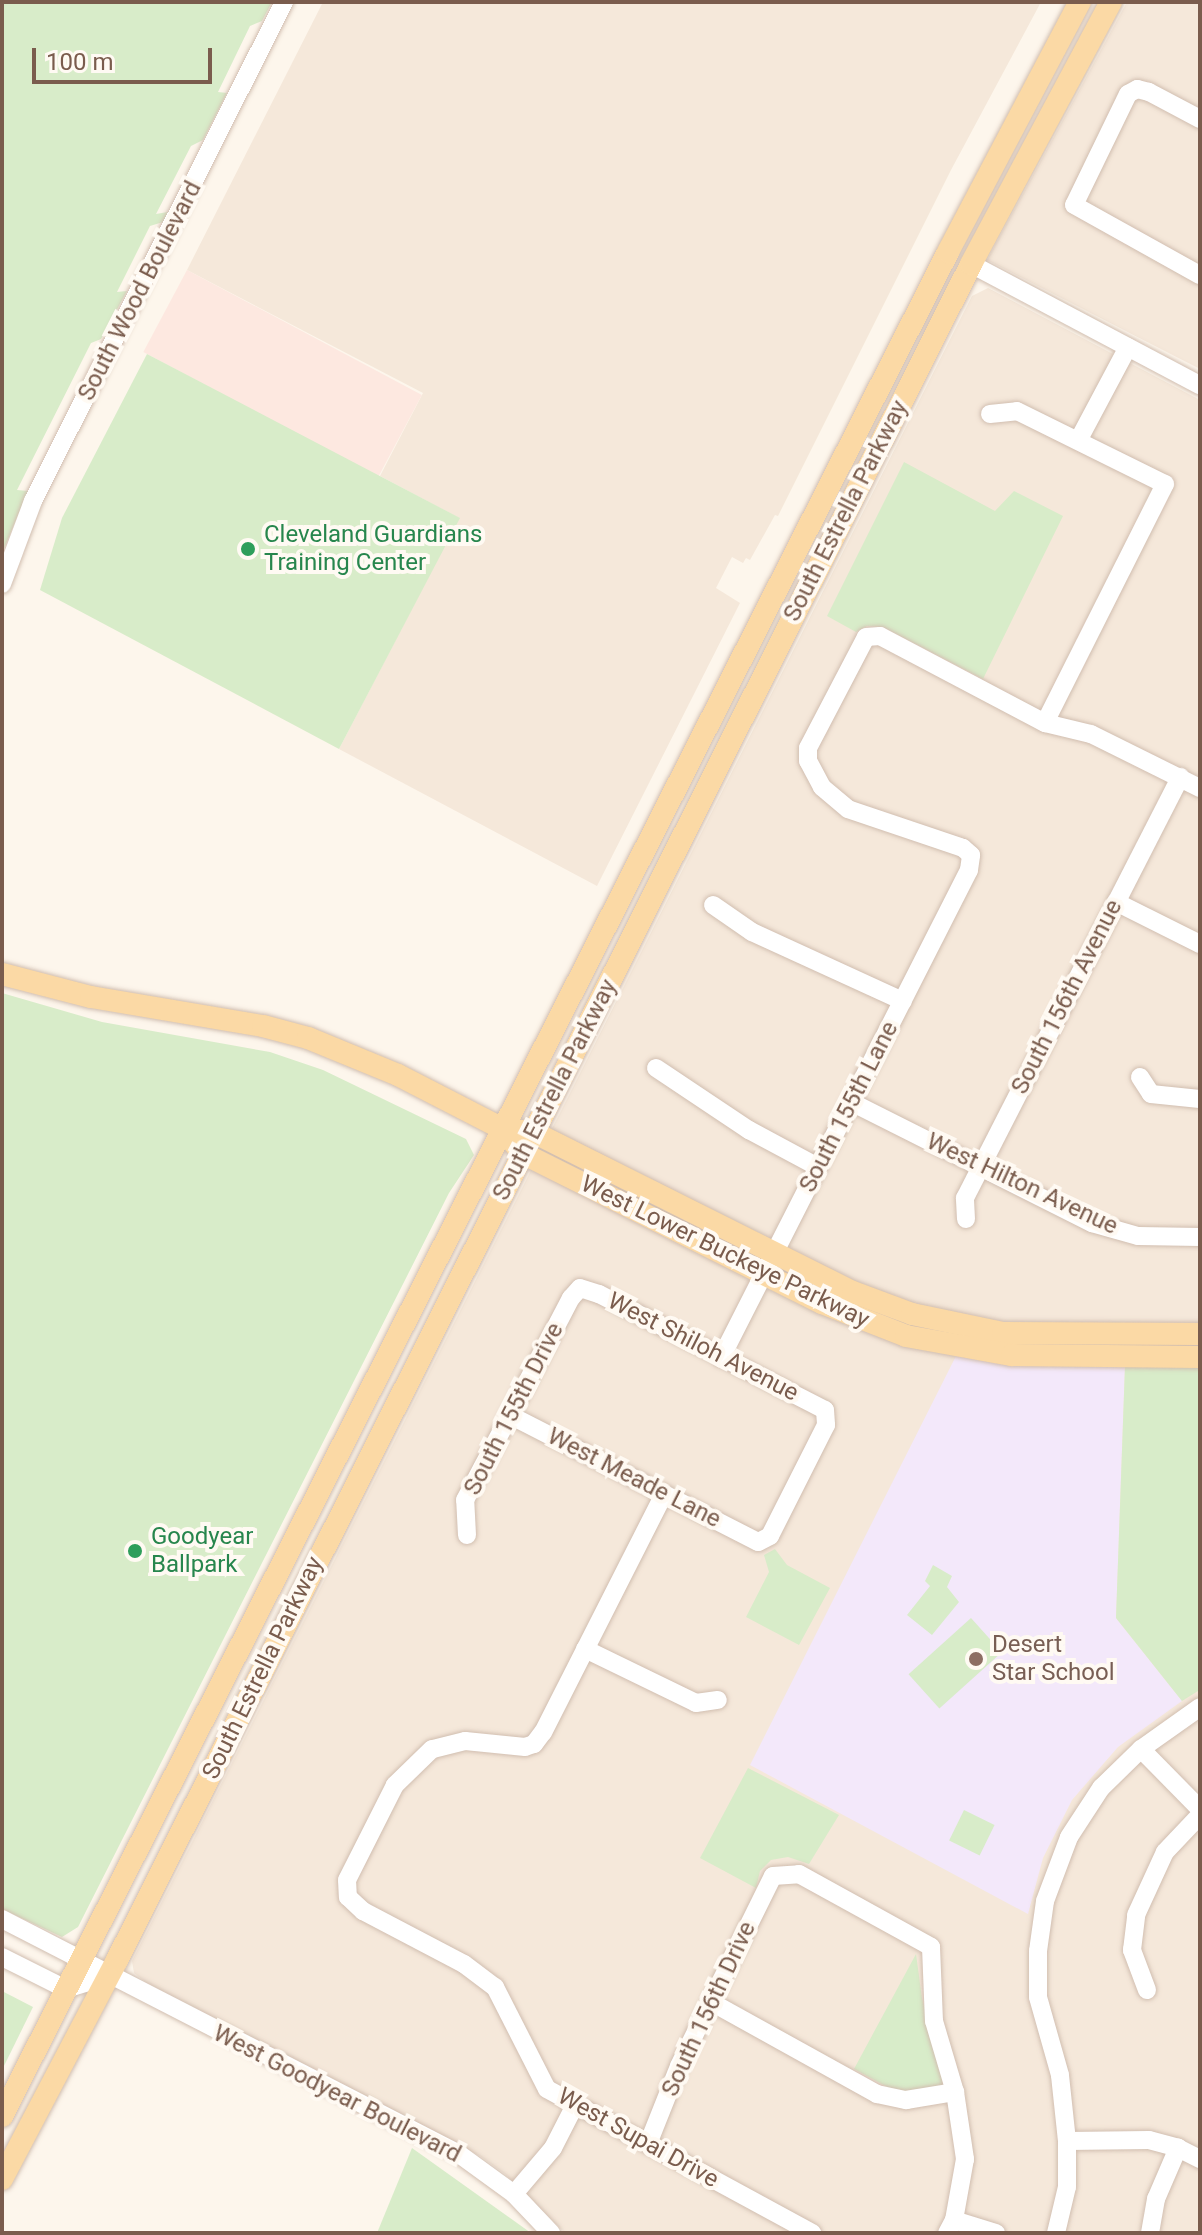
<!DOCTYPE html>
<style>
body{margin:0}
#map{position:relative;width:1202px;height:2235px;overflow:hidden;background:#fdf6ec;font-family:Roboto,sans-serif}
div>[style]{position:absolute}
.residential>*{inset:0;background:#f5e8da}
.commercial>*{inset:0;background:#fde8e0;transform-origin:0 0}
.education>*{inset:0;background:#f3e8fa}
.green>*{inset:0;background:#d8ecc9;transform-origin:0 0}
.roads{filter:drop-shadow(0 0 2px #d1beb0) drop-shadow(0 0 2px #d1beb0)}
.minor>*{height:18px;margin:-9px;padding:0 9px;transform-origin:9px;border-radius:9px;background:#fff}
.major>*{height:22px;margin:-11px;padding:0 11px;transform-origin:11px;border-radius:11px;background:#fbd9a5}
.dots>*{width:22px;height:22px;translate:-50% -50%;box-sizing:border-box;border:4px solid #fffaf3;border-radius:50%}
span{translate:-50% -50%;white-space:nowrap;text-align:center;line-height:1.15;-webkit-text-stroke:8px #fffaf3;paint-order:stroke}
.street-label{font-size:24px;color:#7a5c4d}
.leisure-label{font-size:24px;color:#27864d}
.left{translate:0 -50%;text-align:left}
.education-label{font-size:24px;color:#785e54}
.frame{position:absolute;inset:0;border:4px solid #7a5c4d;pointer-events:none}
.scale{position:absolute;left:32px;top:48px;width:180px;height:36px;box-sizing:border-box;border:4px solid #7a5c4d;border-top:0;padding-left:10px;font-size:24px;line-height:28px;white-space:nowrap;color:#7a5c4d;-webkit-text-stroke:6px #fffaf3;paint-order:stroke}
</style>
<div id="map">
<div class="residential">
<i style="clip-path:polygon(323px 2px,1041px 2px,951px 170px,778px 516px,775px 515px,750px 560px,746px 558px,743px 563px,732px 557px,716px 588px,740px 603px,597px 886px,339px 749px,459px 518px,380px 476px,423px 393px,187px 270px)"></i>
<i style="clip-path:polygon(1127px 2px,1200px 2px,1200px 369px,987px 260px)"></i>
<i style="clip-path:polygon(988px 288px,1200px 400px,1200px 2233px,565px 2233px,505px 2174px,480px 2156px,147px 1983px,134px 1973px,132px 1961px,972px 296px)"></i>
</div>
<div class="commercial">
<i style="left:187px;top:270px;width:266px;height:93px;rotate:28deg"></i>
</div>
<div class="education">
<i style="clip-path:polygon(956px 1356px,994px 1362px,1125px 1366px,1116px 1618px,1182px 1701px,1118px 1747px,1072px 1800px,1043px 1858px,1028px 1914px,750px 1765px)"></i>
</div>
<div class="green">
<i style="clip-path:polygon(2px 2px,272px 2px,262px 21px,250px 26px,218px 92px,227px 93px,203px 140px,191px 146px,156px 214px,168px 212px,163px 222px,150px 226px,117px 292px,127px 291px,101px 339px,91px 343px,17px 490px,28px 491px,3px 551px)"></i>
<i style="clip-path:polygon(147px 354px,460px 518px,339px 749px,40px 590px,62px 518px)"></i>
<i style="clip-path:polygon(904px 462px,995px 511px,1014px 491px,1063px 516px,983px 679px,883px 627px,867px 626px,856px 632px,827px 616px)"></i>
<i style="clip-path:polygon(2px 993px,102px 1022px,270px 1052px,323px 1070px,466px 1139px,474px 1155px,449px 1193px,78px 1927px,62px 1937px,2px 1909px)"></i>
<i style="clip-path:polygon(1200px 1365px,1200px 1685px,1198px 1691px,1182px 1701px,1116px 1618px,1125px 1366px)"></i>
<i style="clip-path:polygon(775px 1549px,787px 1565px,830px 1588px,799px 1645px,746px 1617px,769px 1572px,764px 1555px)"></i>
<i style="clip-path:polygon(933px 1565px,952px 1576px,947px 1587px,959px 1602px,932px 1635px,907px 1615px,930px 1586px,925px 1581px)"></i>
<i style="left:971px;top:1618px;width:46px;height:84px;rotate:48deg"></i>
<i style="clip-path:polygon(748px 1768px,839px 1815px,809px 1864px,788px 1857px,771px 1860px,760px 1871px,756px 1888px,700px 1858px)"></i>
<i style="left:964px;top:1810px;width:34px;height:34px;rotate:26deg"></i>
<i style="clip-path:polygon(916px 1954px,922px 1998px,944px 2089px,920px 2093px,891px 2089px,854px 2069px)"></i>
<i style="clip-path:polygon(2px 1991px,33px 2007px,2px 2070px)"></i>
<i style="clip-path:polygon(412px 2148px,531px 2233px,377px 2233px)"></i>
</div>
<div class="roads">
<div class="minor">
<i style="left:1200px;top:119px;width:58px;rotate:-152.1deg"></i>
<i style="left:1149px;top:92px;width:12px;rotate:-166deg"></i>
<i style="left:1137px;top:89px;width:10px;rotate:151deg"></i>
<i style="left:1128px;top:94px;width:123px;rotate:115.9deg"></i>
<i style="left:1074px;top:205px;width:144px;rotate:29.1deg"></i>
<i style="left:971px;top:264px;width:259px;rotate:27.9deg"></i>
<i style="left:990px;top:414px;width:27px;rotate:-6deg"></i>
<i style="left:1017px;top:411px;width:165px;rotate:26.3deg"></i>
<i style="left:1165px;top:484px;width:267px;rotate:116.7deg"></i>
<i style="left:1079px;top:439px;width:104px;rotate:-62deg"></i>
<i style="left:2px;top:584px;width:89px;rotate:-69.5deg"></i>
<i style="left:33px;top:501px;width:559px;rotate:-63.3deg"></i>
<i style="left:1116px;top:902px;width:94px;rotate:26.6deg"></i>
<i style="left:713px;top:905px;width:47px;rotate:34.7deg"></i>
<i style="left:752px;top:932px;width:166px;rotate:24.6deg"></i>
<i style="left:656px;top:1068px;width:112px;rotate:33.7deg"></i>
<i style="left:749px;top:1130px;width:78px;rotate:28.2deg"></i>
<i style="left:1140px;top:1077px;width:20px;rotate:57deg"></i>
<i style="left:1151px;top:1094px;width:49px;rotate:5.8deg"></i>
<i style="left:851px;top:1102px;width:270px;rotate:26.7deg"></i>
<i style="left:1092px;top:1223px;width:48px;rotate:15.8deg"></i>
<i style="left:1138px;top:1236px;width:62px;rotate:0.9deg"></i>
<i style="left:966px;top:1219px;width:21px;rotate:-93deg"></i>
<i style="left:965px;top:1198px;width:473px;rotate:-62.9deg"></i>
<i style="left:721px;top:1358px;width:547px;rotate:-63.06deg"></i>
<i style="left:969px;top:870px;width:15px;rotate:-82deg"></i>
<i style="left:971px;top:855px;width:11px;rotate:-139deg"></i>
<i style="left:963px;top:848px;width:121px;rotate:-161.3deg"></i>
<i style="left:848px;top:809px;width:34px;rotate:-140deg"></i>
<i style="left:822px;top:787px;width:30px;rotate:-118deg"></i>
<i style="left:808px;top:761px;width:13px;rotate:-90deg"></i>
<i style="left:808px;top:748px;width:125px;rotate:-62.4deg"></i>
<i style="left:866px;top:637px;width:14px;rotate:-4deg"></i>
<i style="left:880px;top:636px;width:187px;rotate:27.8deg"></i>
<i style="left:1045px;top:723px;width:47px;rotate:13.4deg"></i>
<i style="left:1091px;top:734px;width:122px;rotate:26.4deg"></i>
<i style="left:664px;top:1494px;width:267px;rotate:116.9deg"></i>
<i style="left:543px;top:1732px;width:15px;rotate:127deg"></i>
<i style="left:534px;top:1744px;width:9px;rotate:162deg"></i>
<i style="left:525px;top:1747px;width:60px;rotate:-174.3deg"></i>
<i style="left:465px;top:1741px;width:34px;rotate:166deg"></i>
<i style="left:432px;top:1749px;width:52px;rotate:135.8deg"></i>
<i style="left:395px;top:1785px;width:106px;rotate:116.8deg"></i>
<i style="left:347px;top:1880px;width:17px;rotate:87deg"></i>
<i style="left:348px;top:1897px;width:21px;rotate:43deg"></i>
<i style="left:363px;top:1911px;width:114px;rotate:27.7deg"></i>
<i style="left:464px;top:1964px;width:39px;rotate:37deg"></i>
<i style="left:495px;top:1987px;width:114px;rotate:63deg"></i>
<i style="left:547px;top:2089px;width:302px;rotate:28.5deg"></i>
<i style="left:467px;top:1535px;width:35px;rotate:-93deg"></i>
<i style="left:465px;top:1500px;width:96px;rotate:-62.1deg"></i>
<i style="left:510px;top:1415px;width:132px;rotate:-62.5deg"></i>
<i style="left:571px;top:1298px;width:13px;rotate:-48deg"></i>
<i style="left:580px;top:1288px;width:20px;rotate:18deg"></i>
<i style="left:599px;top:1294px;width:254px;rotate:27.2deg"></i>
<i style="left:825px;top:1410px;width:15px;rotate:86deg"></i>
<i style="left:826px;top:1425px;width:124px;rotate:116.8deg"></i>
<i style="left:770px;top:1536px;width:13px;rotate:153deg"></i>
<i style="left:758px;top:1542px;width:279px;rotate:-152.9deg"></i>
<i style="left:585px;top:1649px;width:123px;rotate:25.9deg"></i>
<i style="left:696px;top:1703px;width:22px;rotate:-8deg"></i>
<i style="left:1141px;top:1749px;width:84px;rotate:45.5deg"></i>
<i style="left:2px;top:1919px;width:514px;rotate:27.21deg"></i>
<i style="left:459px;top:2154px;width:68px;rotate:36deg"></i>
<i style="left:514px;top:2194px;width:54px;rotate:46.5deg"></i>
<i style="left:2px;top:1957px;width:72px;rotate:26.6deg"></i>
<i style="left:66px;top:1989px;width:44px;rotate:-17.2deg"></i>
<i style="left:1147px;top:1990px;width:43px;rotate:-110.6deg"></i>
<i style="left:1132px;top:1950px;width:35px;rotate:-83deg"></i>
<i style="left:1136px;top:1915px;width:69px;rotate:-65.3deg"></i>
<i style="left:1165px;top:1852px;width:51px;rotate:-46.6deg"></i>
<i style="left:711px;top:2002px;width:190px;rotate:29deg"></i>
<i style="left:877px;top:2094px;width:30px;rotate:12deg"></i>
<i style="left:906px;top:2100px;width:50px;rotate:-9.3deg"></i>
<i style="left:1067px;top:2141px;width:82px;rotate:-0.7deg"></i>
<i style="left:1149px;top:2140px;width:30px;rotate:15deg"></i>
<i style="left:1178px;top:2148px;width:25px;rotate:27deg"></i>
<i style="left:648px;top:2144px;width:84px;rotate:-68.3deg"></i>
<i style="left:679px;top:2066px;width:212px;rotate:-63.7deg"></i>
<i style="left:773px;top:1876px;width:26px;rotate:-4deg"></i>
<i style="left:799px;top:1874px;width:151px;rotate:28.9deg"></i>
<i style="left:931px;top:1947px;width:74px;rotate:87.7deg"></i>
<i style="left:934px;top:2021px;width:74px;rotate:73.5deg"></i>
<i style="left:955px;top:2092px;width:68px;rotate:81.5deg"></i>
<i style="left:965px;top:2159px;width:62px;rotate:100.2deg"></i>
<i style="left:954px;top:2220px;width:15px;rotate:118deg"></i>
<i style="left:514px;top:2194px;width:60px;rotate:-49.7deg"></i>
<i style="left:553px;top:2148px;width:48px;rotate:-62.9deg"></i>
<i style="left:954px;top:2220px;width:44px;rotate:17.2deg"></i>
<i style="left:1056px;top:2233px;width:47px;rotate:-76.6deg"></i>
<i style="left:1067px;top:2187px;width:46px;rotate:-90deg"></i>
<i style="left:1067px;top:2141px;width:66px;rotate:-96.1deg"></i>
<i style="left:1060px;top:2075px;width:81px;rotate:-105.8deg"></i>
<i style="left:1038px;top:1997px;width:46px;rotate:-90deg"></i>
<i style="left:1038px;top:1951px;width:50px;rotate:-82deg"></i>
<i style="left:1045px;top:1901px;width:68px;rotate:-69.4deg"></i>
<i style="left:1069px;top:1837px;width:59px;rotate:-56.9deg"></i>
<i style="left:1101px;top:1788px;width:56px;rotate:-44.3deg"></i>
<i style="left:1141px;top:1749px;width:72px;rotate:-35.4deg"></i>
<i style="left:1150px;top:2233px;width:35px;rotate:-80deg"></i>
<i style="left:1156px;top:2199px;width:56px;rotate:-66.7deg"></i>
</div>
<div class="major">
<i style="left:2px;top:974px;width:92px;rotate:14.5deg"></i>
<i style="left:91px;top:997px;width:174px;rotate:9.6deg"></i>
<i style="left:263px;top:1026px;width:47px;rotate:14.9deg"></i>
<i style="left:308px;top:1038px;width:97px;rotate:22.3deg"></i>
<i style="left:398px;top:1075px;width:118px;rotate:27.2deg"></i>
<i style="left:503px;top:1129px;width:30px;rotate:6deg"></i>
<i style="left:533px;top:1132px;width:358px;rotate:26.6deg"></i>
<i style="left:853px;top:1292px;width:63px;rotate:20.4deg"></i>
<i style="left:912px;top:1314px;width:93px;rotate:11.8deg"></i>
<i style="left:1003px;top:1333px;width:197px;rotate:0.3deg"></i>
<i style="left:514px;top:1143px;width:13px;rotate:51deg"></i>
<i style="left:522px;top:1153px;width:335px;rotate:26.6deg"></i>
<i style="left:822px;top:1303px;width:90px;rotate:21.4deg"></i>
<i style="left:906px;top:1336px;width:108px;rotate:10.2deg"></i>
<i style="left:1012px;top:1355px;width:188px;rotate:0.6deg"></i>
<i style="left:2px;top:2116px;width:2090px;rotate:-63.09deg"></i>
<i style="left:948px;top:252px;width:283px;rotate:-62.2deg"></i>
<i style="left:2px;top:2179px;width:247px;rotate:-62.3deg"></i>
<i style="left:117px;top:1960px;width:1899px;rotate:-63.27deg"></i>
<i style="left:971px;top:264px;width:297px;rotate:-61.9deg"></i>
</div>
</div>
<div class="dots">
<i style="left:248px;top:549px;background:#2e9e5b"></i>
<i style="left:135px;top:1551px;background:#2e9e5b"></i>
<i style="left:976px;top:1659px;background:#8d6e63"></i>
</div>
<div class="street-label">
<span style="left:140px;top:291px;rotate:-63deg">South Wood Boulevard</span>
<span style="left:846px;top:511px;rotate:-63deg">South Estrella Parkway</span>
<span style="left:1067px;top:997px;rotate:-63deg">South 156th Avenue</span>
<span style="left:555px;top:1090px;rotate:-63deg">South Estrella Parkway</span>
<span style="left:849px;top:1107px;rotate:-63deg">South 155th Lane</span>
<span style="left:1022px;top:1184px;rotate:25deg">West Hilton Avenue</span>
<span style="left:725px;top:1252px;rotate:26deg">West Lower Buckeye Parkway</span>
<span style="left:703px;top:1347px;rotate:27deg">West Shiloh Avenue</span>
<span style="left:514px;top:1409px;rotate:-63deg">South 155th Drive</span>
<span style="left:634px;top:1478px;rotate:27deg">West Meade Lane</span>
<span style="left:263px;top:1668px;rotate:-64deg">South Estrella Parkway</span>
<span style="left:709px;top:2009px;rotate:-65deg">South 156th Drive</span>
<span style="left:337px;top:2094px;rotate:27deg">West Goodyear Boulevard</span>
<span style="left:638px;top:2138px;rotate:29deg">West Supai Drive</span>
</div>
<div class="leisure-label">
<span class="left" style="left:264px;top:549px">Cleveland Guardians<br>Training Center</span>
<span class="left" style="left:151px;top:1551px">Goodyear<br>Ballpark</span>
</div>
<div class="education-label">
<span class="left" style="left:992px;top:1659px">Desert<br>Star School</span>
</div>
<div class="frame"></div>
<div class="scale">100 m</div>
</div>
